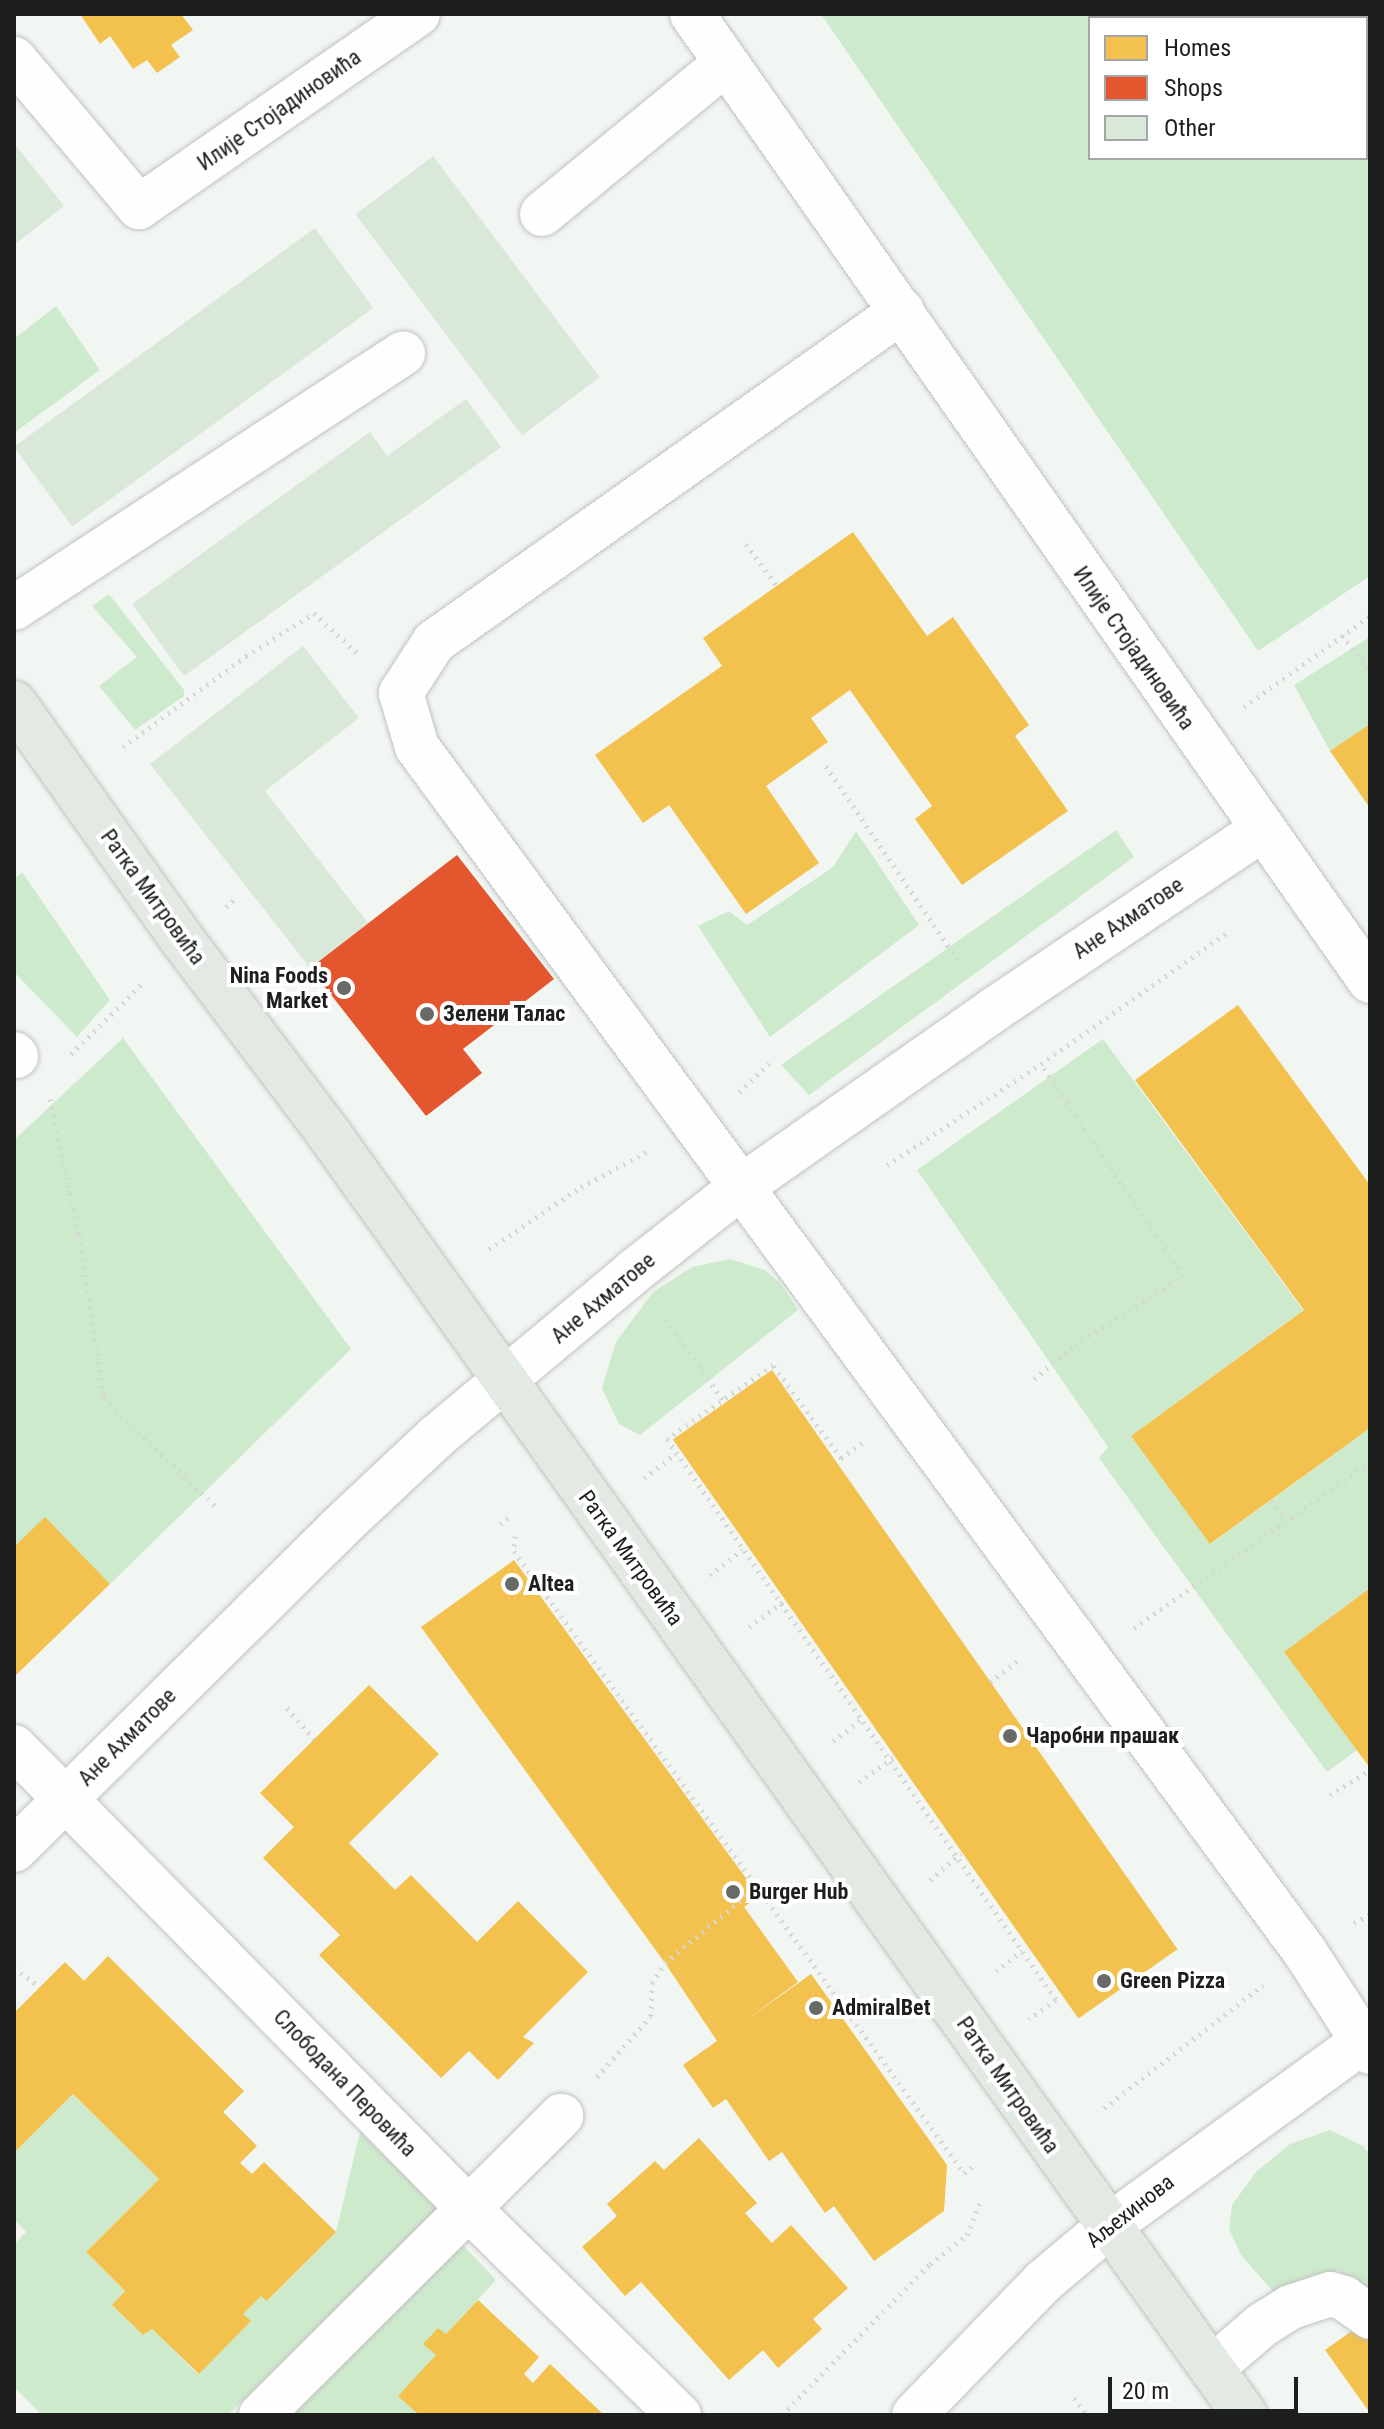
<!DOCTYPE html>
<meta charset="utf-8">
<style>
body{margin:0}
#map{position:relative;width:1384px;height:2429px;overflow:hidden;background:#f2f6f2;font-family:"Roboto Condensed",sans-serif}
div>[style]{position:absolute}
.green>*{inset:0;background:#ceeacd}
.homes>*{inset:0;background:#f2c14e;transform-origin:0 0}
.shops>*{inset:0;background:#e4572e}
.building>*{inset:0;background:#d9e8d9;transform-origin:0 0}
.path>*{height:5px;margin-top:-2.5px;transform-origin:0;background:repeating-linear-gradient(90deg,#d5d6d5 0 2px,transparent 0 8px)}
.roads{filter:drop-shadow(0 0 2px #c0c2c0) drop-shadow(0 0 2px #c0c2c0)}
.minor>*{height:44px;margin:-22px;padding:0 22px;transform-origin:22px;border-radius:22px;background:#fdfefd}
.major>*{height:44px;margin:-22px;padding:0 22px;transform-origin:22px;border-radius:22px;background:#e2eae3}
.dots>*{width:22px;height:22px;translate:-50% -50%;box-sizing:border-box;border:4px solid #fff;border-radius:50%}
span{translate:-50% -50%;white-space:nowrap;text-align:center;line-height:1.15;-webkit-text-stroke:8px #fff;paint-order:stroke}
.street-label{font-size:22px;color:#1d1f1d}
.poi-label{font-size:22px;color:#1d1f1d;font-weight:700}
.right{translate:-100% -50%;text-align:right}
.left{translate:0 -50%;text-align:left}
.frame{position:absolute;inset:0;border:16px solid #1d1f1d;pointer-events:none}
.legend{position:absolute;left:1088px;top:16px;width:280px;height:144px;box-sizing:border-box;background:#fff;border:2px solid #a5a5a5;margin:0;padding:10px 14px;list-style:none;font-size:24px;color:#1d1f1d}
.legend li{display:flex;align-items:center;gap:16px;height:40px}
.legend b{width:40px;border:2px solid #a5a5a5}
.scale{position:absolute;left:1108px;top:2377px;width:190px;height:36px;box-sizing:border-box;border:4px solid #1d1f1d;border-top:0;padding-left:10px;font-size:24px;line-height:28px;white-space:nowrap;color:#1d1f1d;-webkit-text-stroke:6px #fff;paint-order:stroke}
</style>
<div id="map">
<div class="green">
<i style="clip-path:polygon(evenodd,821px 14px,1370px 14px,1370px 576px,1258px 651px,821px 14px,1090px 18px,1366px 18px,1366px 158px,1090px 158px,1090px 18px)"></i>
<i style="clip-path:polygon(56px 306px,100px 370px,14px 433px,14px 339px)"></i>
<i style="clip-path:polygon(109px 594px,184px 690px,184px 696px,135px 730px,99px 686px,137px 657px,92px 606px)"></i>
<i style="clip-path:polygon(1370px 637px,1370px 724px,1330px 751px,1294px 685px)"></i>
<i style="clip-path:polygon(1116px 830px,1134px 857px,809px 1095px,781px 1065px)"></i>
<i style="clip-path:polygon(856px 831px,919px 925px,770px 1037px,698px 926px,729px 911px,747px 925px,833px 867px)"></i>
<i style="clip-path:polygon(22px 872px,110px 1000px,77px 1037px,14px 972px,14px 879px)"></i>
<i style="clip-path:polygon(123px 1038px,351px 1349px,110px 1584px,14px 1543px,14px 1140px)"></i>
<i style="clip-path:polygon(1103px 1039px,1303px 1310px,1131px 1436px,1211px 1544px,1370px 1428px,1370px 1588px,1284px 1652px,1357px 1750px,1327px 1772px,1099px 1458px,1108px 1447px,917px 1170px)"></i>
<i style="clip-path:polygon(730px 1259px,765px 1270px,781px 1284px,798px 1310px,640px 1435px,619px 1424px,602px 1388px,616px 1342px,653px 1292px,692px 1267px)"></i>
<i style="clip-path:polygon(73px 2094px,159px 2179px,86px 2252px,125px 2291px,112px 2305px,143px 2335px,152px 2329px,198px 2374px,250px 2322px,243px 2314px,261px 2296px,268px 2301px,336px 2232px,360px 2132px,438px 2210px,228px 2415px,42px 2415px,14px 2387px,14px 2244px,26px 2232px,14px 2219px,14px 2153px)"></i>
<i style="clip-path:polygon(1330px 2130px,1363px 2146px,1370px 2155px,1370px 2298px,1338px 2270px,1285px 2305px,1241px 2255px,1229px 2229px,1232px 2205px,1256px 2172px,1290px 2144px)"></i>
<i style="clip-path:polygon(461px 2243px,496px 2280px,446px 2334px,438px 2328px,424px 2343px,436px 2355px,419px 2415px,291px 2415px)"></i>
</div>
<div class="homes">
<i style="clip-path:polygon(80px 14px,181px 14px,193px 30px,171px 45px,180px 57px,157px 73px,147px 60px,133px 69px,110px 36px,100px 44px)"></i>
<i style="clip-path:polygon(853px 532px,927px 636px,953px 617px,1029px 725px,1015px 736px,1068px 811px,962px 885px,915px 819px,932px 806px,850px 690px,811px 718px,828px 742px,766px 786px,819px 863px,746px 914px,669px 805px,643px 823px,595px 755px,722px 666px,703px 638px)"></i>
<i style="clip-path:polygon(1370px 724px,1370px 808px,1330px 751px)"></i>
<i style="clip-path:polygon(1238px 1005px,1370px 1185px,1370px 1428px,1210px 1544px,1131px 1436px,1304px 1310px,1135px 1080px)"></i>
<i style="left:772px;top:1370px;width:707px;height:121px;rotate:55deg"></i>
<i style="clip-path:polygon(45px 1517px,110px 1584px,14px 1677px,14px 1543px,16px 1545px)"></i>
<i style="clip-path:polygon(514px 1560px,759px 1896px,744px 1907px,798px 1982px,745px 2021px,811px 1974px,947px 2165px,944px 2211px,874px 2261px,834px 2206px,825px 2213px,782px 2152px,769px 2161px,726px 2099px,713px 2108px,683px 2065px,717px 2041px,665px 1963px,421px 1627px)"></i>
<i style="clip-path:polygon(1370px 1588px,1370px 1768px,1284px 1652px)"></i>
<i style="clip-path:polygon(369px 1685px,439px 1754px,349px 1843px,395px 1890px,411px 1875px,477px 1942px,518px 1901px,588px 1972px,523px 2037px,534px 2043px,498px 2080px,469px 2051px,441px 2078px,319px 1955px,340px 1935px,263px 1858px,294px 1827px,260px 1793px)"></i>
<i style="clip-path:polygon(108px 1956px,244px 2091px,223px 2112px,257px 2146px,240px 2163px,252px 2174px,264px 2162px,336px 2232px,267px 2301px,261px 2296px,243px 2314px,251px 2321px,199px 2374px,152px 2329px,143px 2335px,112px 2305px,125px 2291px,86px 2252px,159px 2179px,73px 2094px,14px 2153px,14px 2013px,65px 1962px,84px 1981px)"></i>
<i style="clip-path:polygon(699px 2138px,757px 2203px,745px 2213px,772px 2243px,791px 2225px,848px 2288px,813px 2319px,822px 2329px,778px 2368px,763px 2350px,729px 2380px,641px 2282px,625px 2296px,582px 2247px,617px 2216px,607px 2204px,655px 2161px,664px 2170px)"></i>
<i style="clip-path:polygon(478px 2300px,539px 2357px,524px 2374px,533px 2383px,550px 2364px,604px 2415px,419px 2415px,398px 2396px,436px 2355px,423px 2344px,438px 2328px,446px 2334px)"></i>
<i style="clip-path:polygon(1370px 2318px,1370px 2413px,1325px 2350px)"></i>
</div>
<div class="shops">
<i style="clip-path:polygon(457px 855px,554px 979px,463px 1049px,482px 1073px,426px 1116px,310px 968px)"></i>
</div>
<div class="building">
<i style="clip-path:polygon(14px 143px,64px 206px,14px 245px)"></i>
<i style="left:433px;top:156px;width:277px;height:97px;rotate:53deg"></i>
<i style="left:315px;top:228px;width:99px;height:372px;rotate:54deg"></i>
<i style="clip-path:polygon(466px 399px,501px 447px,184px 676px,132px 604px,370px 432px,387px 456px)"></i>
<i style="clip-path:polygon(303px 646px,359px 718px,265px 791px,368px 923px,310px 968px,150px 764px)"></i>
</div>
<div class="path">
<i style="left:746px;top:544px;width:52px;rotate:53.6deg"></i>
<i style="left:1342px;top:635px;width:45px;rotate:51.3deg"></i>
<i style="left:1244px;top:707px;width:155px;rotate:-35.8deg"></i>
<i style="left:123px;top:747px;width:153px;rotate:-36.5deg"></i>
<i style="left:246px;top:656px;width:80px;rotate:-32.3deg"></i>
<i style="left:314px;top:613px;width:62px;rotate:43deg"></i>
<i style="left:826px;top:766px;width:239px;rotate:55.9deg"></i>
<i style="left:226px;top:907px;width:13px;rotate:-42deg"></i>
<i style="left:71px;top:1054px;width:101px;rotate:-44.6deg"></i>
<i style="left:739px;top:1092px;width:44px;rotate:-43.2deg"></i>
<i style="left:50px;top:1099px;width:139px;rotate:78deg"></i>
<i style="left:79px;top:1235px;width:165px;rotate:81.3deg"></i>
<i style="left:104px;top:1398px;width:159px;rotate:44.2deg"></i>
<i style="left:887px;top:1165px;width:184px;rotate:-33.3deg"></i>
<i style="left:1041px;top:1064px;width:232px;rotate:-35.2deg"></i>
<i style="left:489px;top:1249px;width:111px;rotate:-34deg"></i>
<i style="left:581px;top:1187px;width:75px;rotate:-27.9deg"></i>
<i style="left:666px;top:1319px;width:99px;rotate:54.9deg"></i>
<i style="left:1034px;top:1379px;width:53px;rotate:-39.7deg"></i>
<i style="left:1075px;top:1345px;width:128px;rotate:-32.6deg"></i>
<i style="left:1183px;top:1276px;width:255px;rotate:-123.8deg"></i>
<i style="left:862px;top:1443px;width:26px;rotate:144deg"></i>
<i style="left:841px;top:1458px;width:115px;rotate:-126.2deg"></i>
<i style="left:773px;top:1365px;width:129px;rotate:145.1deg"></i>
<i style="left:667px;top:1439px;width:683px;rotate:55.26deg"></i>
<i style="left:1056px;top:2000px;width:33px;rotate:145deg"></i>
<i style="left:644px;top:1478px;width:40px;rotate:-37deg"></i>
<i style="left:1272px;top:1500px;width:24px;rotate:55deg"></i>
<i style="left:500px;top:1524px;width:15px;rotate:-37deg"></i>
<i style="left:515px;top:1536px;width:15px;rotate:94deg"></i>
<i style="left:514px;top:1551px;width:768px;rotate:54.12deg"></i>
<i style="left:964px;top:2173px;width:13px;rotate:-39deg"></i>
<i style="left:710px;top:1575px;width:41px;rotate:-38deg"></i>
<i style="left:749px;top:1627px;width:46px;rotate:-36.1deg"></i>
<i style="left:1134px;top:1628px;width:289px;rotate:-35.1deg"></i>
<i style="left:990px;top:1682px;width:38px;rotate:-37deg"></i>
<i style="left:287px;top:1708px;width:41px;rotate:48.9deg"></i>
<i style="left:833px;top:1741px;width:34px;rotate:-37deg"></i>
<i style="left:859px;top:1782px;width:43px;rotate:-35.5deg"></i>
<i style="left:1330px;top:1795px;width:47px;rotate:-32deg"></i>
<i style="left:930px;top:1880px;width:41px;rotate:-41.1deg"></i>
<i style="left:1354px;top:1923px;width:18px;rotate:-29deg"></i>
<i style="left:14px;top:1968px;width:32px;rotate:36deg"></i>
<i style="left:996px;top:1971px;width:33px;rotate:-38deg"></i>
<i style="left:597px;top:2077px;width:81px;rotate:-48.5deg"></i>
<i style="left:651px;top:2016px;width:33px;rotate:-88deg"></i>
<i style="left:652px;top:1983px;width:24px;rotate:-57deg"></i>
<i style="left:665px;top:1963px;width:119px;rotate:-39.6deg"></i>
<i style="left:1104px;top:2108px;width:201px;rotate:-37.7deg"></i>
<i style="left:1074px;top:2398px;width:21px;rotate:53deg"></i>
<i style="left:782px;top:2415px;width:211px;rotate:-45.6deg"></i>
<i style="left:930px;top:2264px;width:47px;rotate:-38.1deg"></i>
<i style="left:967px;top:2235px;width:35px;rotate:-68deg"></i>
</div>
<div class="roads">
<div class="minor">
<i style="left:692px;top:14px;width:1181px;rotate:54.96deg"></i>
<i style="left:14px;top:59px;width:194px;rotate:49.8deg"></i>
<i style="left:139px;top:207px;width:339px;rotate:-34.7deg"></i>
<i style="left:542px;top:214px;width:238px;rotate:-39.4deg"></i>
<i style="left:902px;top:311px;width:573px;rotate:144.73deg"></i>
<i style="left:434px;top:642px;width:61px;rotate:122.9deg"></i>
<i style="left:401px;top:693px;width:56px;rotate:73.5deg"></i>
<i style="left:417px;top:747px;width:1497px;rotate:53.61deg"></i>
<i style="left:1305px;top:1952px;width:119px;rotate:57deg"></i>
<i style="left:14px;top:608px;width:465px;rotate:-33.2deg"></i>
<i style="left:14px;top:1054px;width:3px;rotate:45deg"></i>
<i style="left:14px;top:1747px;width:647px;rotate:45.44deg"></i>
<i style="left:468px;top:2208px;width:296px;rotate:44.5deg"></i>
<i style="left:14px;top:1850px;width:455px;rotate:-44.7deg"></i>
<i style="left:337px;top:1530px;width:136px;rotate:-43.2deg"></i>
<i style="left:436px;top:1437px;width:257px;rotate:-39.9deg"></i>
<i style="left:633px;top:1272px;width:137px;rotate:-38.2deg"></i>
<i style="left:741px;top:1187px;width:307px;rotate:-35deg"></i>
<i style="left:992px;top:1011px;width:324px;rotate:-33.9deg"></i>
<i style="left:1212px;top:2368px;width:66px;rotate:-40.7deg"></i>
<i style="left:1262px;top:2325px;width:34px;rotate:-32deg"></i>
<i style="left:1291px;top:2307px;width:41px;rotate:-18.4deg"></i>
<i style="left:1330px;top:2294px;width:15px;rotate:16deg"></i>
<i style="left:1344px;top:2298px;width:32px;rotate:36deg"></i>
<i style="left:261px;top:2415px;width:424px;rotate:-44.9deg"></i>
<i style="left:914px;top:2415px;width:187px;rotate:-45.9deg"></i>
<i style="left:1044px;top:2281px;width:87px;rotate:-40.3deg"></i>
<i style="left:1110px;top:2225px;width:321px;rotate:-36deg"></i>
</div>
<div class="major">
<i style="left:14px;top:703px;width:293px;rotate:54.6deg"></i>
<i style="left:184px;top:942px;width:241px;rotate:52.9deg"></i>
<i style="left:329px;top:1134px;width:1575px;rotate:54.43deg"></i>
</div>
</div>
<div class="dots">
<i style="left:344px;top:988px;background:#686a68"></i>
<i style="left:427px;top:1014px;background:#686a68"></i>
<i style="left:512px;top:1584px;background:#686a68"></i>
<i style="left:1010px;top:1736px;background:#686a68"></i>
<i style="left:733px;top:1892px;background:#686a68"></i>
<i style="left:1104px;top:1981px;background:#686a68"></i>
<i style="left:816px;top:2008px;background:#686a68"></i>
</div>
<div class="street-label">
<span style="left:279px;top:110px;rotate:-35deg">Илије Стојадиновића</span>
<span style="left:1134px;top:648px;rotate:55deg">Илије Стојадиновића</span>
<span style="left:153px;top:897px;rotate:54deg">Ратка Митровића</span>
<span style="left:1128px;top:918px;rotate:-34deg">Ане Ахматове</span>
<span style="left:603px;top:1298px;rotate:-40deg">Ане Ахматове</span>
<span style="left:631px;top:1558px;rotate:54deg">Ратка Митровића</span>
<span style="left:127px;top:1737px;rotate:-45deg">Ане Ахматове</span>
<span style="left:345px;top:2083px;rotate:46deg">Слободана Перовића</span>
<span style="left:1008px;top:2085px;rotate:55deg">Ратка Митровића</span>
<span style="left:1130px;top:2211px;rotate:-38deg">Аљехинова</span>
</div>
<div class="poi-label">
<span class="right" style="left:328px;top:988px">Nina Foods<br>Market</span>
<span class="left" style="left:443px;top:1014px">Зелени Талас</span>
<span class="left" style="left:528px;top:1584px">Altea</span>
<span class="left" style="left:1026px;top:1736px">Чаробни прашак</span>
<span class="left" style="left:749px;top:1892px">Burger Hub</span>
<span class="left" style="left:1120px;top:1981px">Green Pizza</span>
<span class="left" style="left:832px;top:2008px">AdmiralBet</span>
</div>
<div class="frame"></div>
<ul class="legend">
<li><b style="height:22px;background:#f2c14e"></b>Homes</li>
<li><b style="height:22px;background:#e4572e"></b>Shops</li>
<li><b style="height:22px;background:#d9e8d9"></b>Other</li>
</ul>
<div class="scale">20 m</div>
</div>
